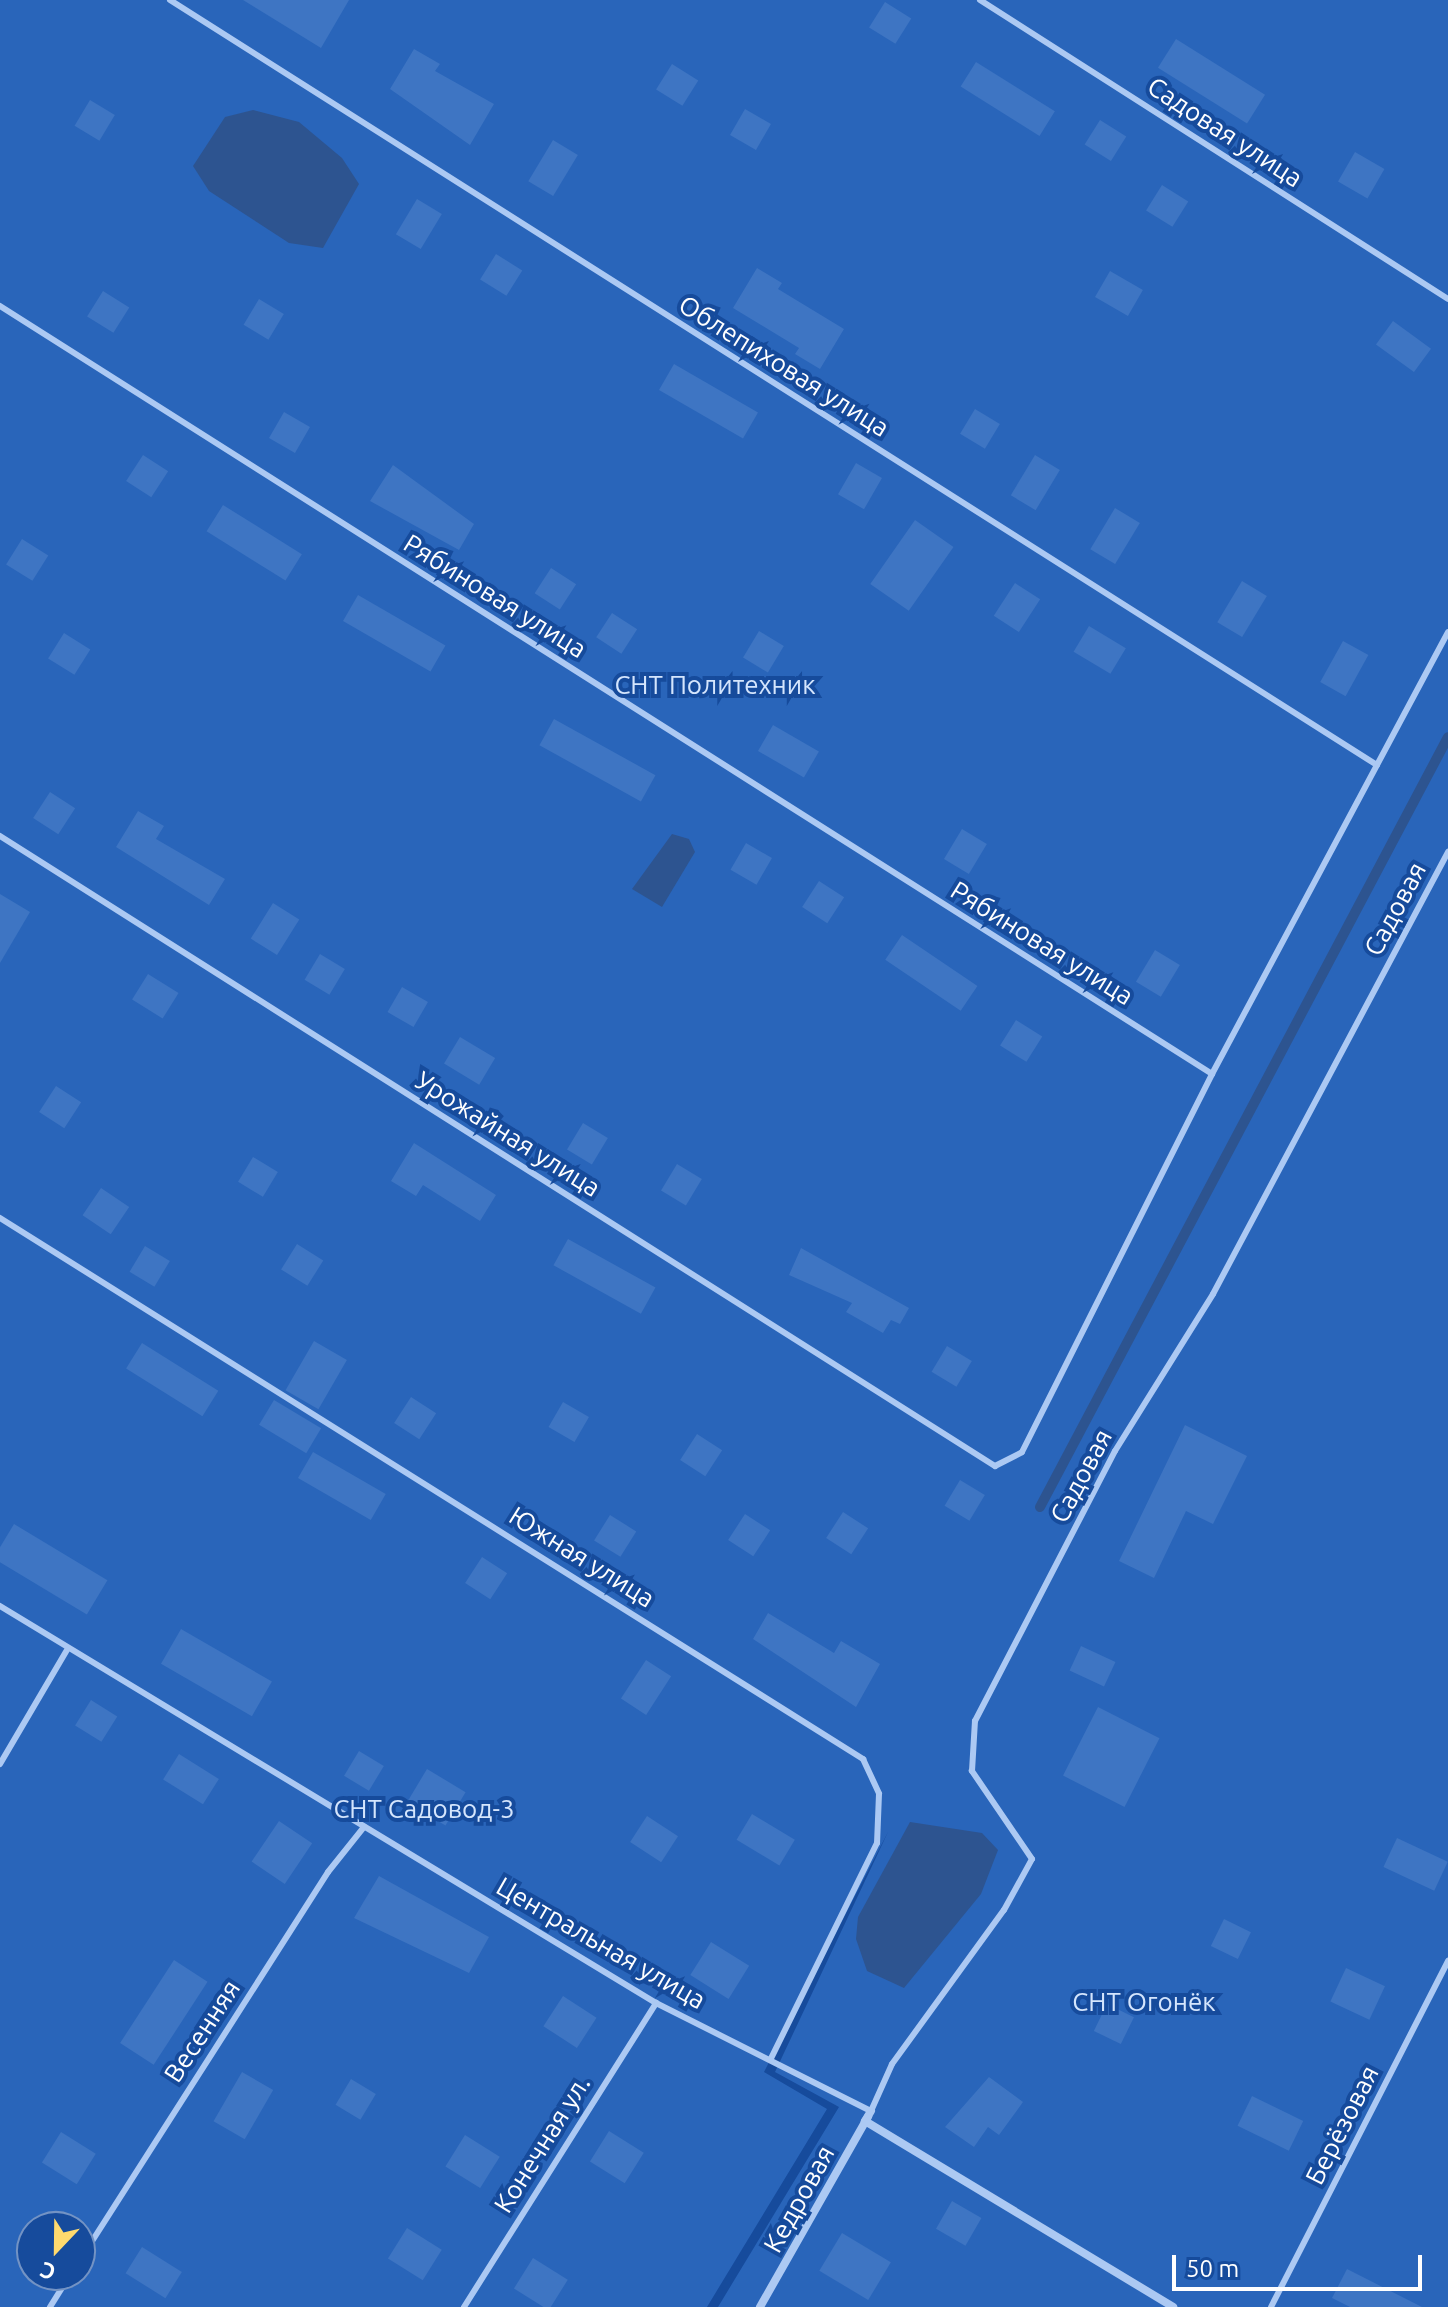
<!DOCTYPE html>
<meta charset="utf-8">
<style>
body{margin:0}
#map{position:relative;width:1448px;height:2307px;overflow:hidden;background:#164b9c;font-family:Ubuntu,sans-serif}
div>[style]{position:absolute}
.green>*{inset:0;background:#2965ba}
.water>*{inset:0;background:#2d5490}
.stream>*{height:10px;margin:-5px;padding:0 5px;transform-origin:5px;border-radius:5px;background:#2d5490}
.building>*{inset:0;background:#3e75c3;transform-origin:0 0}
.lane>*{height:6px;margin:-3px;padding:0 3px;transform-origin:3px;border-radius:3px;background:#acc9f3}
.street>*{height:8px;margin:-4px;padding:0 4px;transform-origin:4px;border-radius:4px;background:#acc9f3}
span{translate:-50% -50%;white-space:nowrap;text-align:center;line-height:1.15;-webkit-text-stroke:8px #164b9c;paint-order:stroke}
.street-label{font-size:26px;color:#fff}
.park-label{font-size:26px;color:#d4e5fd}
.north{position:absolute;left:16px;top:2211px;width:80px;height:80px;box-sizing:border-box;background:#164b9c;border:2px solid #7393c4;border-radius:50%;rotate:202deg;font-size:22px;font-weight:700;line-height:32px;text-align:center;color:#fff}
.north::after{content:'';display:block;margin:auto;width:28px;height:36px;background:#ffda6e;clip-path:polygon(50% 0,100% 100%,50% 72%,0 100%)}
.scale{position:absolute;left:1172px;top:2255px;width:250px;height:36px;box-sizing:border-box;border:4px solid #fff;border-top:0;padding-left:10px;font-size:24px;line-height:28px;white-space:nowrap;color:#fff;-webkit-text-stroke:6px #164b9c;paint-order:stroke}
</style>
<div id="map">
<div class="green">
<i style="clip-path:polygon(evenodd,0 0,1448px 0,1448px 2307px,718px 2307px,839px 2107px,775px 2072px,888px 1832px,764px 2072px,827px 2109px,707px 2307px,0 2307px,0 0,32px 2227px,80px 2227px,80px 2275px,32px 2275px,32px 2227px)"></i>
</div>
<div class="water">
<i style="clip-path:polygon(253px 110px,299px 122px,342px 158px,359px 184px,323px 248px,289px 243px,209px 191px,193px 166px,225px 117px)"></i>
<i style="clip-path:polygon(672px 834px,689px 839px,695px 852px,662px 907px,632px 889px)"></i>
<i style="clip-path:polygon(910px 1822px,982px 1833px,998px 1850px,981px 1894px,904px 1988px,867px 1971px,856px 1939px,858px 1917px)"></i>
</div>
<div class="stream">
<i style="left:1040px;top:1507px;width:871px;rotate:-62.08deg"></i>
</div>
<div class="building">
<i style="clip-path:polygon(243px 0,349px 0,321px 48px)"></i>
<i style="left:885px;top:2px;width:31px;height:30px;rotate:32deg"></i>
<i style="left:1176px;top:39px;width:105px;height:34px;rotate:32deg"></i>
<i style="clip-path:polygon(414px 49px,440px 64px,435px 71px,494px 104px,470px 145px,390px 89px)"></i>
<i style="left:976px;top:62px;width:93px;height:29px;rotate:32deg"></i>
<i style="left:672px;top:64px;width:31px;height:30px;rotate:32deg"></i>
<i style="left:90px;top:100px;width:29px;height:30px;rotate:31deg"></i>
<i style="left:745px;top:109px;width:30px;height:30px;rotate:30deg"></i>
<i style="left:1100px;top:120px;width:31px;height:29px;rotate:32deg"></i>
<i style="left:553px;top:140px;width:29px;height:48px;rotate:31deg"></i>
<i style="left:1355px;top:152px;width:34px;height:34px;rotate:30deg"></i>
<i style="left:1162px;top:185px;width:31px;height:30px;rotate:32deg"></i>
<i style="left:417px;top:199px;width:29px;height:41px;rotate:31deg"></i>
<i style="left:496px;top:254px;width:31px;height:30px;rotate:32deg"></i>
<i style="clip-path:polygon(757px 268px,782px 283px,778px 289px,844px 329px,820px 369px,795px 354px,799px 348px,733px 308px)"></i>
<i style="left:1110px;top:271px;width:38px;height:30px;rotate:30deg"></i>
<i style="left:103px;top:291px;width:31px;height:30px;rotate:32deg"></i>
<i style="left:259px;top:299px;width:29px;height:30px;rotate:31deg"></i>
<i style="left:1393px;top:321px;width:47px;height:29px;rotate:36deg"></i>
<i style="left:674px;top:364px;width:97px;height:30px;rotate:30deg"></i>
<i style="left:975px;top:409px;width:29px;height:29px;rotate:31deg"></i>
<i style="left:284px;top:412px;width:30px;height:30px;rotate:30deg"></i>
<i style="left:143px;top:455px;width:30px;height:31px;rotate:33deg"></i>
<i style="left:1035px;top:455px;width:29px;height:47px;rotate:31deg"></i>
<i style="left:856px;top:463px;width:30px;height:36px;rotate:30deg"></i>
<i style="clip-path:polygon(393px 465px,474px 524px,459px 550px,370px 501px)"></i>
<i style="left:223px;top:505px;width:93px;height:31px;rotate:32deg"></i>
<i style="left:1115px;top:508px;width:29px;height:48px;rotate:31deg"></i>
<i style="left:915px;top:520px;width:47px;height:78px;rotate:35deg"></i>
<i style="left:22px;top:539px;width:31px;height:30px;rotate:32deg"></i>
<i style="left:551px;top:568px;width:30px;height:30px;rotate:33deg"></i>
<i style="left:1242px;top:581px;width:29px;height:48px;rotate:31deg"></i>
<i style="left:1015px;top:583px;width:30px;height:39px;rotate:33deg"></i>
<i style="left:358px;top:595px;width:101px;height:30px;rotate:30deg"></i>
<i style="left:612px;top:613px;width:30px;height:29px;rotate:33deg"></i>
<i style="left:1089px;top:626px;width:43px;height:30px;rotate:31deg"></i>
<i style="left:759px;top:631px;width:29px;height:31px;rotate:31deg"></i>
<i style="left:64px;top:633px;width:31px;height:30px;rotate:32deg"></i>
<i style="left:1343px;top:641px;width:29px;height:47px;rotate:29deg"></i>
<i style="left:554px;top:719px;width:116px;height:30px;rotate:29deg"></i>
<i style="left:773px;top:725px;width:53px;height:30px;rotate:30deg"></i>
<i style="left:50px;top:792px;width:30px;height:31px;rotate:33deg"></i>
<i style="clip-path:polygon(138px 811px,164px 826px,156px 839px,225px 879px,209px 905px,116px 847px)"></i>
<i style="left:962px;top:829px;width:29px;height:35px;rotate:31deg"></i>
<i style="left:746px;top:843px;width:30px;height:31px;rotate:30deg"></i>
<i style="left:819px;top:881px;width:30px;height:31px;rotate:33deg"></i>
<i style="clip-path:polygon(0 894px,30px 912px,0 963px)"></i>
<i style="left:273px;top:903px;width:31px;height:42px;rotate:32deg"></i>
<i style="left:902px;top:935px;width:91px;height:30px;rotate:34deg"></i>
<i style="left:1155px;top:950px;width:29px;height:37px;rotate:31deg"></i>
<i style="left:320px;top:954px;width:29px;height:30px;rotate:31deg"></i>
<i style="left:148px;top:974px;width:36px;height:30px;rotate:32deg"></i>
<i style="left:402px;top:987px;width:30px;height:29px;rotate:30deg"></i>
<i style="left:1016px;top:1020px;width:31px;height:30px;rotate:32deg"></i>
<i style="left:460px;top:1037px;width:41px;height:31px;rotate:31deg"></i>
<i style="left:56px;top:1086px;width:30px;height:31px;rotate:33deg"></i>
<i style="left:583px;top:1123px;width:29px;height:31px;rotate:31deg"></i>
<i style="clip-path:polygon(414px 1143px,496px 1195px,480px 1221px,423px 1185px,416px 1196px,391px 1181px)"></i>
<i style="left:253px;top:1157px;width:29px;height:29px;rotate:31deg"></i>
<i style="left:677px;top:1164px;width:29px;height:31px;rotate:31deg"></i>
<i style="left:101px;top:1188px;width:34px;height:33px;rotate:34deg"></i>
<i style="left:568px;top:1239px;width:100px;height:30px;rotate:29deg"></i>
<i style="left:297px;top:1244px;width:31px;height:30px;rotate:32deg"></i>
<i style="left:145px;top:1246px;width:29px;height:30px;rotate:31deg"></i>
<i style="clip-path:polygon(801px 1248px,909px 1308px,900px 1324px,891px 1320px,883px 1333px,846px 1312px,852px 1303px,789px 1275px)"></i>
<i style="left:314px;top:1341px;width:38px;height:57px;rotate:30deg"></i>
<i style="left:142px;top:1343px;width:90px;height:30px;rotate:32deg"></i>
<i style="left:947px;top:1346px;width:29px;height:30px;rotate:31deg"></i>
<i style="left:411px;top:1397px;width:30px;height:31px;rotate:33deg"></i>
<i style="left:274px;top:1400px;width:55px;height:29px;rotate:31deg"></i>
<i style="left:563px;top:1402px;width:30px;height:29px;rotate:30deg"></i>
<i style="clip-path:polygon(1185px 1425px,1247px 1456px,1213px 1524px,1186px 1511px,1154px 1578px,1119px 1561px)"></i>
<i style="left:697px;top:1434px;width:30px;height:31px;rotate:33deg"></i>
<i style="left:313px;top:1452px;width:84px;height:30px;rotate:30deg"></i>
<i style="left:960px;top:1480px;width:29px;height:30px;rotate:31deg"></i>
<i style="left:843px;top:1512px;width:30px;height:31px;rotate:33deg"></i>
<i style="left:745px;top:1514px;width:30px;height:31px;rotate:33deg"></i>
<i style="left:610px;top:1515px;width:31px;height:30px;rotate:32deg"></i>
<i style="left:14px;top:1524px;width:109px;height:40px;rotate:31deg"></i>
<i style="left:482px;top:1557px;width:30px;height:31px;rotate:33deg"></i>
<i style="clip-path:polygon(768px 1613px,834px 1653px,841px 1641px,880px 1664px,856px 1707px,753px 1639px)"></i>
<i style="left:181px;top:1629px;width:105px;height:40px;rotate:30deg"></i>
<i style="left:1081px;top:1646px;width:38px;height:27px;rotate:25deg"></i>
<i style="left:646px;top:1660px;width:30px;height:46px;rotate:33deg"></i>
<i style="left:91px;top:1700px;width:31px;height:30px;rotate:32deg"></i>
<i style="left:1098px;top:1707px;width:69px;height:77px;rotate:27deg"></i>
<i style="left:359px;top:1751px;width:29px;height:29px;rotate:31deg"></i>
<i style="left:179px;top:1754px;width:47px;height:30px;rotate:32deg"></i>
<i style="left:427px;top:1769px;width:45px;height:39px;rotate:31deg"></i>
<i style="left:752px;top:1814px;width:50px;height:30px;rotate:31deg"></i>
<i style="left:647px;top:1816px;width:37px;height:31px;rotate:33deg"></i>
<i style="left:279px;top:1821px;width:40px;height:49px;rotate:34deg"></i>
<i style="left:1397px;top:1838px;width:56px;height:32px;rotate:25deg"></i>
<i style="clip-path:polygon(379px 1876px,489px 1937px,469px 1973px,354px 1918px)"></i>
<i style="left:1224px;top:1919px;width:30px;height:30px;rotate:26deg"></i>
<i style="left:711px;top:1942px;width:45px;height:39px;rotate:32deg"></i>
<i style="left:174px;top:1960px;width:40px;height:99px;rotate:33deg"></i>
<i style="left:1346px;top:1968px;width:43px;height:37px;rotate:25deg"></i>
<i style="left:563px;top:1996px;width:40px;height:36px;rotate:33deg"></i>
<i style="left:1107px;top:2004px;width:30px;height:30px;rotate:26deg"></i>
<i style="left:242px;top:2072px;width:36px;height:57px;rotate:30deg"></i>
<i style="clip-path:polygon(989px 2077px,1023px 2102px,999px 2135px,988px 2127px,974px 2147px,945px 2127px)"></i>
<i style="left:351px;top:2079px;width:29px;height:30px;rotate:31deg"></i>
<i style="left:1252px;top:2096px;width:57px;height:33px;rotate:26deg"></i>
<i style="left:609px;top:2131px;width:41px;height:36px;rotate:32deg"></i>
<i style="left:61px;top:2132px;width:41px;height:36px;rotate:32deg"></i>
<i style="left:465px;top:2135px;width:41px;height:37px;rotate:32deg"></i>
<i style="left:952px;top:2201px;width:34px;height:32px;rotate:30deg"></i>
<i style="left:407px;top:2228px;width:41px;height:36px;rotate:32deg"></i>
<i style="left:842px;top:2233px;width:57px;height:44px;rotate:31deg"></i>
<i style="left:142px;top:2247px;width:47px;height:31px;rotate:32deg"></i>
<i style="left:533px;top:2258px;width:41px;height:36px;rotate:32deg"></i>
<i style="clip-path:polygon(1347px 2269px,1422px 2307px,1350px 2307px,1332px 2298px)"></i>
</div>
<div class="lane">
<i style="left:170px;top:0;width:1429px;rotate:32.37deg"></i>
<i style="left:980px;top:0;width:555px;rotate:32.57deg"></i>
<i style="left:0;top:306px;width:1435px;rotate:32.36deg"></i>
<i style="left:0;top:836px;width:1178px;rotate:32.34deg"></i>
<i style="left:995px;top:1466px;width:30px;rotate:-27deg"></i>
<i style="left:1022px;top:1452px;width:423px;rotate:-63.3deg"></i>
<i style="left:1212px;top:1074px;width:501px;rotate:-61.9deg"></i>
<i style="left:0;top:1218px;width:1019px;rotate:32.08deg"></i>
<i style="left:863px;top:1759px;width:38px;rotate:65deg"></i>
<i style="left:879px;top:1794px;width:49px;rotate:92.3deg"></i>
<i style="left:877px;top:1843px;width:240px;rotate:116.2deg"></i>
<i style="left:0;top:1606px;width:767px;rotate:31.18deg"></i>
<i style="left:656px;top:2003px;width:241px;rotate:26.7deg"></i>
<i style="left:871px;top:2111px;width:51px;rotate:-65.9deg"></i>
<i style="left:892px;top:2064px;width:190px;rotate:-54deg"></i>
<i style="left:1004px;top:1910px;width:58px;rotate:-61.2deg"></i>
<i style="left:1032px;top:1859px;width:107px;rotate:-124.3deg"></i>
<i style="left:972px;top:1771px;width:50px;rotate:-86.6deg"></i>
<i style="left:975px;top:1721px;width:304px;rotate:-62.6deg"></i>
<i style="left:1115px;top:1451px;width:185px;rotate:-58deg"></i>
<i style="left:1213px;top:1294px;width:501px;rotate:-62deg"></i>
<i style="left:0;top:1764px;width:132px;rotate:-59.6deg"></i>
<i style="left:80px;top:2260px;width:460px;rotate:-57.4deg"></i>
<i style="left:328px;top:1872px;width:58px;rotate:-51.3deg"></i>
<i style="left:50px;top:2307px;width:38px;rotate:-58deg"></i>
<i style="left:464px;top:2307px;width:360px;rotate:-57.7deg"></i>
<i style="left:1271px;top:2307px;width:389px;rotate:-62.9deg"></i>
</div>
<div class="street">
<i style="left:871px;top:2111px;width:12px;rotate:121deg"></i>
<i style="left:865px;top:2121px;width:360px;rotate:31.1deg"></i>
<i style="left:760px;top:2307px;width:219px;rotate:-60.4deg"></i>
</div>
<div class="street-label">
<span style="left:1225px;top:132px;rotate:33deg">Садовая улица</span>
<span style="left:784px;top:366px;rotate:32deg">Облепиховая улица</span>
<span style="left:495px;top:596px;rotate:32deg">Рябиновая улица</span>
<span style="left:1395px;top:909px;rotate:-62deg">Садовая</span>
<span style="left:1042px;top:943px;rotate:32deg">Рябиновая улица</span>
<span style="left:508px;top:1134px;rotate:32deg">Урожайная улица</span>
<span style="left:1081px;top:1476px;rotate:-62deg">Садовая</span>
<span style="left:582px;top:1557px;rotate:32deg">Южная улица</span>
<span style="left:601px;top:1943px;rotate:30deg">Центральная улица</span>
<span style="left:202px;top:2031px;rotate:-57deg">Весенняя</span>
<span style="left:1342px;top:2125px;rotate:-63deg">Берёзовая</span>
<span style="left:542px;top:2144px;rotate:-58deg">Конечная ул.</span>
<span style="left:799px;top:2199px;rotate:-61deg">Кедровая</span>
</div>
<div class="park-label">
<span style="left:715px;top:685px">СНТ Политехник</span>
<span style="left:424px;top:1809px">СНТ Садовод-3</span>
<span style="left:1144px;top:2002px">СНТ Огонёк</span>
</div>
<div class="north">С</div>
<div class="scale">50 m</div>
</div>
